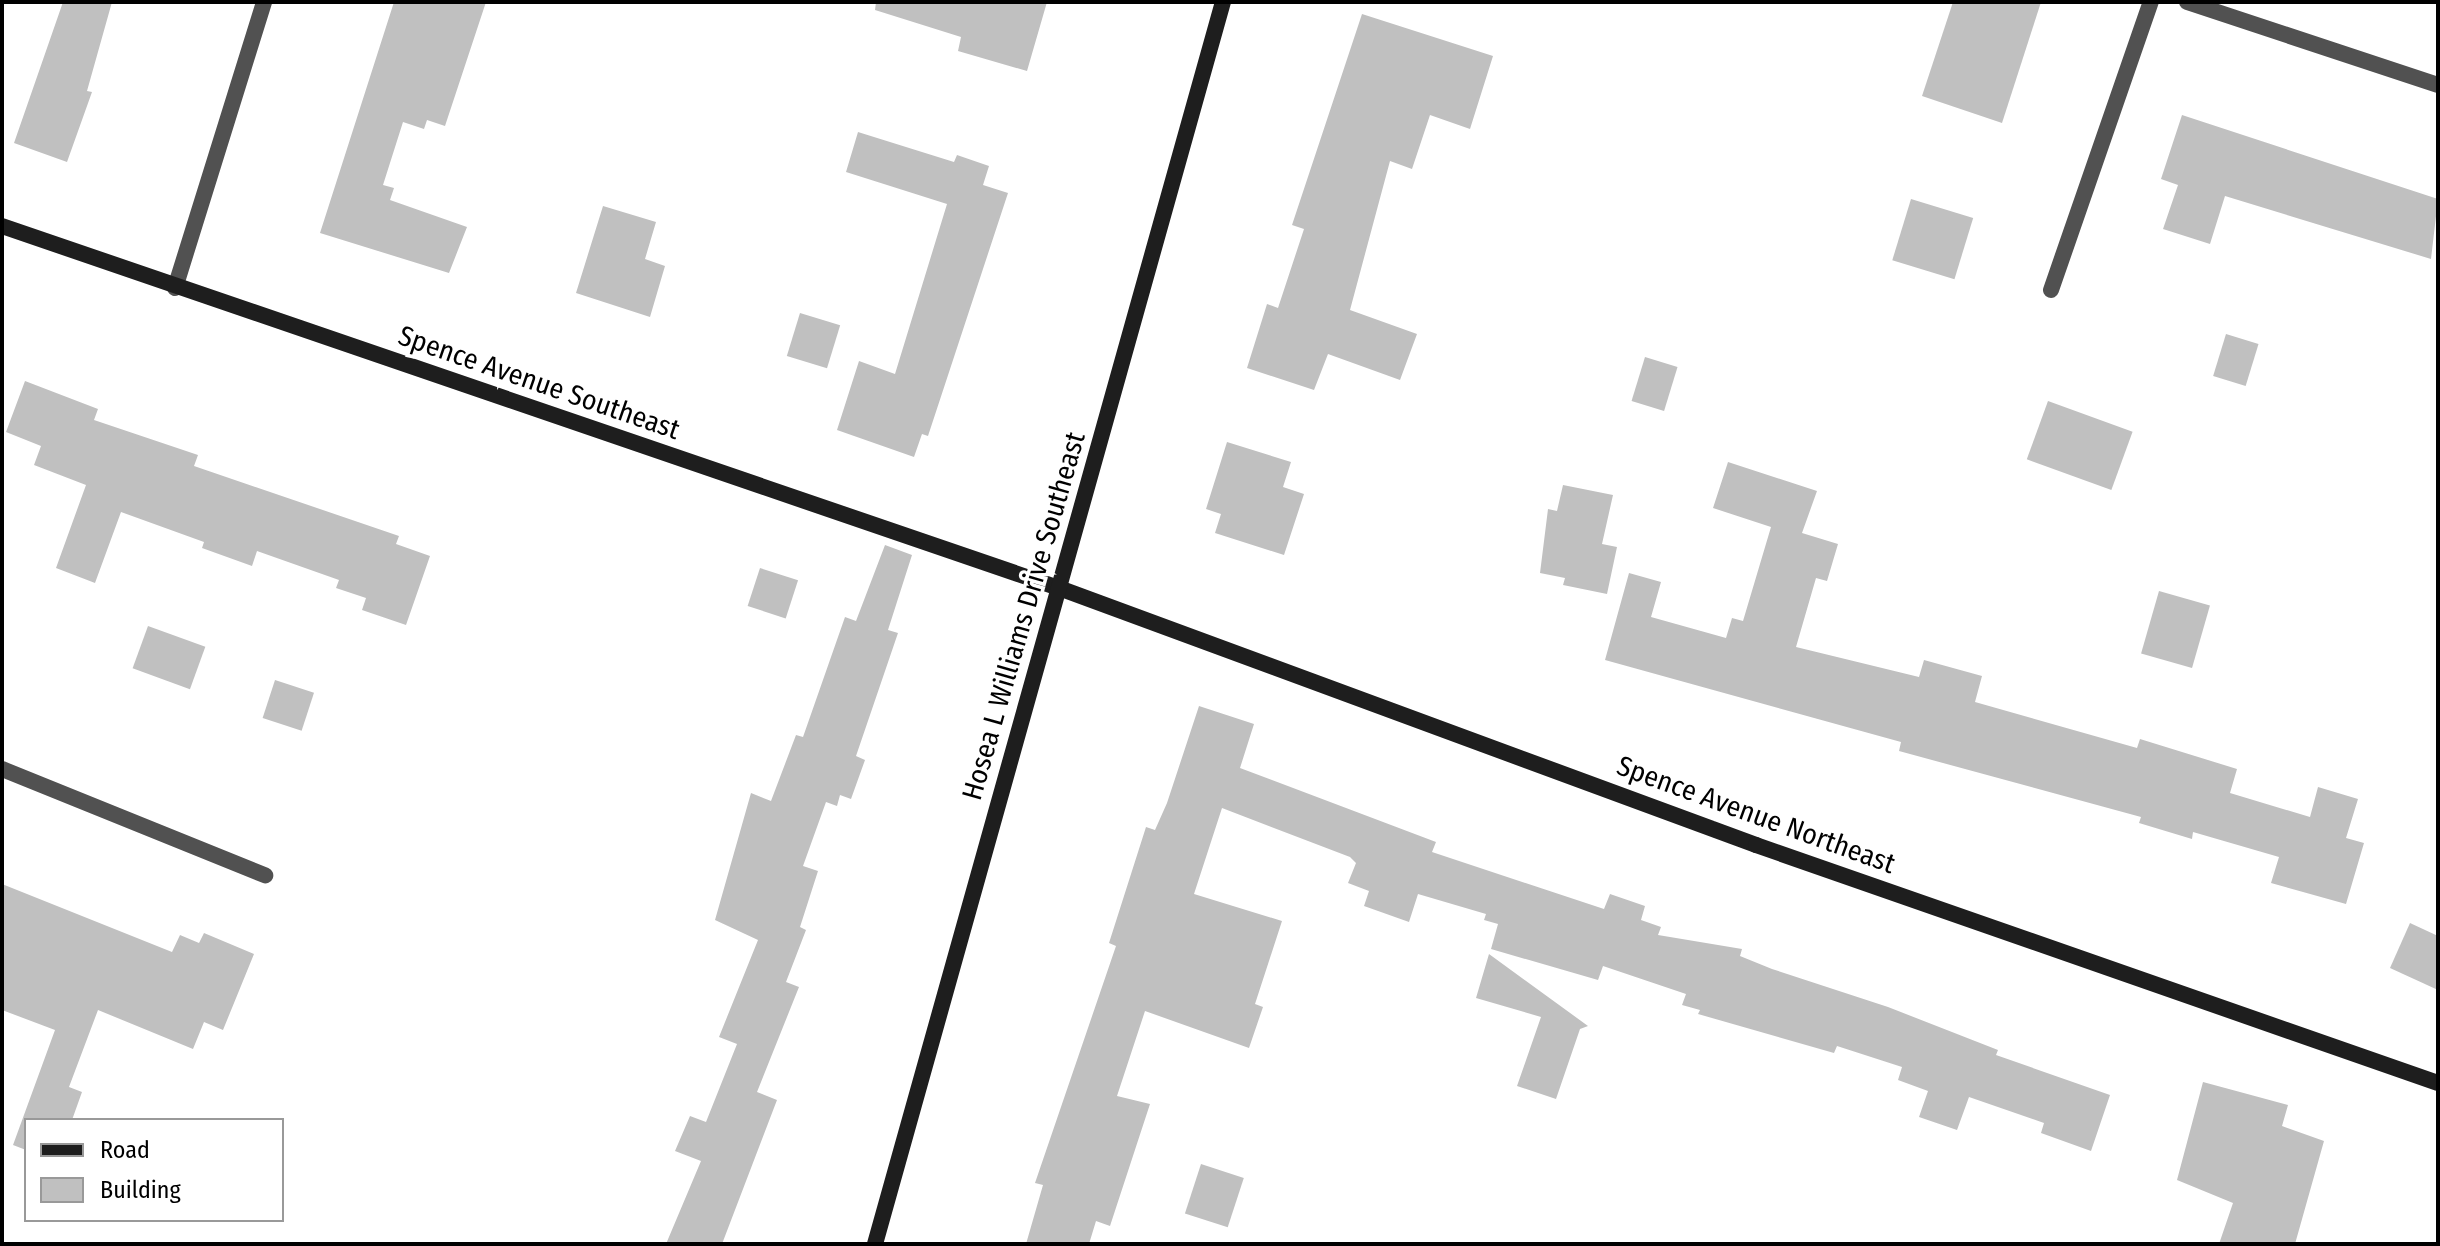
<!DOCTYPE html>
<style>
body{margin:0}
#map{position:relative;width:2440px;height:1246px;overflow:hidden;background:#fff;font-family:"Fira Sans Condensed",sans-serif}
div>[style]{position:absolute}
.building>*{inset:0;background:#c0c0c0;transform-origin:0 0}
.street>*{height:16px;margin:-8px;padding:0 8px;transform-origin:8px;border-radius:8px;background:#515151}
.secondary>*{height:16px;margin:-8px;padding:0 8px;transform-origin:8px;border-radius:8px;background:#1e1e1e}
span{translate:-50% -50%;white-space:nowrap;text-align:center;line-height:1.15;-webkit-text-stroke:7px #fff;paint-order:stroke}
.street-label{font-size:28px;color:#000}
.frame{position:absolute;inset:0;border:4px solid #000;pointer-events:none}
.legend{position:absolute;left:24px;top:1118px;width:260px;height:104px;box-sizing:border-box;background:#fff;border:2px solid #999;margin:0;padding:10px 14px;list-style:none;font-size:24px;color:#000}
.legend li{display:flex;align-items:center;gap:16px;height:40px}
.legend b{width:40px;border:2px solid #999}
</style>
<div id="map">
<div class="building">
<i style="clip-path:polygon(63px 2px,112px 2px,87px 91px,92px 92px,67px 162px,14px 143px)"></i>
<i style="clip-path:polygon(394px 2px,486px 2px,445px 126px,427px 120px,424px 129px,403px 122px,383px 185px,394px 188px,390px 200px,467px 227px,449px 273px,320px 233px)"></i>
<i style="clip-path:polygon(876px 2px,1047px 2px,1027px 71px,958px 51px,961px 37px,875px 10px)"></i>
<i style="clip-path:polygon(1953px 2px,2041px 2px,2002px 123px,1922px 96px)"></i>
<i style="clip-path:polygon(1362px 14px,1493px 56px,1470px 129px,1430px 115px,1412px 169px,1390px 161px,1350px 310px,1417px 334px,1400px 380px,1328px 354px,1314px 390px,1247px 368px,1267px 304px,1278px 308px,1304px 229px,1292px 225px)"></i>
<i style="clip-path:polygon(2182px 115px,2438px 199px,2431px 259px,2225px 196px,2210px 244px,2163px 229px,2178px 185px,2161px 179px)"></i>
<i style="clip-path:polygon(858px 132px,954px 162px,957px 155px,989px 166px,983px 185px,1008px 193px,928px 436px,922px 434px,914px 457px,837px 430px,859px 361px,895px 374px,947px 204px,846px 172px)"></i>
<i style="left:1911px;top:199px;width:65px;height:64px;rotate:17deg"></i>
<i style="clip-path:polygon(603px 206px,656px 222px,645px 259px,665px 266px,650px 317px,576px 293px)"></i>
<i style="left:800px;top:313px;width:42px;height:45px;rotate:17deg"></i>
<i style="left:2226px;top:334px;width:34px;height:44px;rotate:17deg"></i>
<i style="left:1645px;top:357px;width:34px;height:46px;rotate:17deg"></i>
<i style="clip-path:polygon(25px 381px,98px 409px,94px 420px,198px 455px,194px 466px,399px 536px,396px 544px,430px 556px,406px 625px,362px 610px,366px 598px,336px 588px,339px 580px,257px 551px,252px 566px,202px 548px,204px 542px,121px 512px,95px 583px,56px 568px,86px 485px,34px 465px,41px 446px,6px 432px)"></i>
<i style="left:2048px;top:401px;width:90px;height:62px;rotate:20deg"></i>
<i style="clip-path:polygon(1227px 442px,1291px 462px,1283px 487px,1304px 494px,1284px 555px,1215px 533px,1221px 514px,1206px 509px)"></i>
<i style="clip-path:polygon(1728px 462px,1817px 491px,1802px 533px,1838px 544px,1827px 581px,1816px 578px,1796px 647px,1919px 677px,1924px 660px,1982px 676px,1975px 702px,2137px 748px,2140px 739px,2237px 769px,2230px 793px,2310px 817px,2318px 787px,2358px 799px,2346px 838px,2364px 843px,2346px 904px,2271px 883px,2279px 857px,2193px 832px,2192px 839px,2139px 823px,2141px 817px,1899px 751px,1901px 742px,1605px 660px,1629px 573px,1661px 582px,1651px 617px,1726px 638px,1732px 618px,1743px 621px,1771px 527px,1713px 508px)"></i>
<i style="clip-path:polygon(1563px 485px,1613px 495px,1602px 544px,1617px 547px,1607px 594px,1563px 585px,1565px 578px,1540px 573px,1548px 509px,1557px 511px)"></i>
<i style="clip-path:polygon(885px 545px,912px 555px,888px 630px,898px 633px,856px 756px,865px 760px,851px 799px,840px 795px,837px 806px,826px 802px,803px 866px,818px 871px,800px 927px,806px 930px,786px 982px,799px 987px,757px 1092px,777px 1100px,722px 1244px,666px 1244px,701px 1161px,675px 1151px,690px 1116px,706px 1122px,737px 1044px,719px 1037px,758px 940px,715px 920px,751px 793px,771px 801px,796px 735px,803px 737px,845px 617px,856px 621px)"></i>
<i style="left:760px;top:568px;width:40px;height:40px;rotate:18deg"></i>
<i style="left:2159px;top:591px;width:53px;height:65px;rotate:16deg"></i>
<i style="left:148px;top:626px;width:61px;height:45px;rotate:20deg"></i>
<i style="left:275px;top:680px;width:41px;height:40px;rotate:18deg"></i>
<i style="clip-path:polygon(1199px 706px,1254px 724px,1240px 768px,1436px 842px,1432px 852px,1604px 909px,1610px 894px,1645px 906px,1641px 920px,1661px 927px,1658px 935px,1742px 949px,1740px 956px,1772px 969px,1888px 1007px,1998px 1050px,1996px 1055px,2110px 1095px,2091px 1151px,2041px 1133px,2044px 1123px,1969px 1097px,1957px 1130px,1919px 1117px,1928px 1091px,1898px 1080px,1902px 1067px,1837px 1046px,1834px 1053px,1698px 1014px,1700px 1010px,1682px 1005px,1686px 994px,1603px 966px,1598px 980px,1491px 949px,1498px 924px,1484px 920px,1486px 914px,1418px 894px,1409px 922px,1364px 906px,1369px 891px,1348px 883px,1356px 863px,1350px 857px,1222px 808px,1194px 894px,1282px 921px,1255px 1004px,1263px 1007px,1249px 1048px,1145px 1011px,1117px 1096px,1150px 1104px,1110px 1226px,1096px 1221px,1089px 1244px,1026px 1244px,1043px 1185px,1035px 1183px,1116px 946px,1109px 943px,1146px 827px,1155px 830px,1167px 803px)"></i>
<i style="clip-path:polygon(2px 884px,172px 952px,180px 935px,199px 943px,204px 933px,254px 954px,223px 1030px,204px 1022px,193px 1049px,98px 1010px,69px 1087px,82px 1092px,72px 1120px,26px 1120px,26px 1150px,13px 1145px,55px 1030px,2px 1010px)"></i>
<i style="clip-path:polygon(2410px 923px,2438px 936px,2438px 990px,2390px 968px)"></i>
<i style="clip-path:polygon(1489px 954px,1588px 1026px,1580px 1029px,1556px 1099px,1517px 1086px,1541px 1017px,1476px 998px)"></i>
<i style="clip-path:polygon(2203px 1082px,2288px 1105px,2282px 1126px,2324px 1141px,2295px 1244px,2219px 1244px,2233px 1203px,2177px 1180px)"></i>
<i style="left:1201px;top:1164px;width:45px;height:52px;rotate:18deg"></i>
</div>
<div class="street">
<i style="left:2187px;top:2px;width:264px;rotate:18.3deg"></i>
<i style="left:175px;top:288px;width:300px;rotate:-72.7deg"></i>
<i style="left:2051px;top:290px;width:305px;rotate:-70.9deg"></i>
<i style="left:2px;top:769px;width:284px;rotate:22deg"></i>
</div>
<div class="secondary">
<i style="left:2px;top:226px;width:1117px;rotate:18.91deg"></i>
<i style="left:1059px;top:588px;width:743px;rotate:20.24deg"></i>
<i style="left:1756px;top:845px;width:722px;rotate:19.24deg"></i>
<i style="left:875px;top:1244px;width:1290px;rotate:-74.35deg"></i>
</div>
<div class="street-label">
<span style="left:539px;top:383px;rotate:19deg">Spence Avenue Southeast</span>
<span style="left:1024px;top:616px;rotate:-74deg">Hosea L Williams Drive Southeast</span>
<span style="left:1756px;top:815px;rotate:20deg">Spence Avenue Northeast</span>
</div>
<div class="frame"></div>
<ul class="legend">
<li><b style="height:10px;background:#1e1e1e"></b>Road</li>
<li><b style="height:22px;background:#c0c0c0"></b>Building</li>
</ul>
</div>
